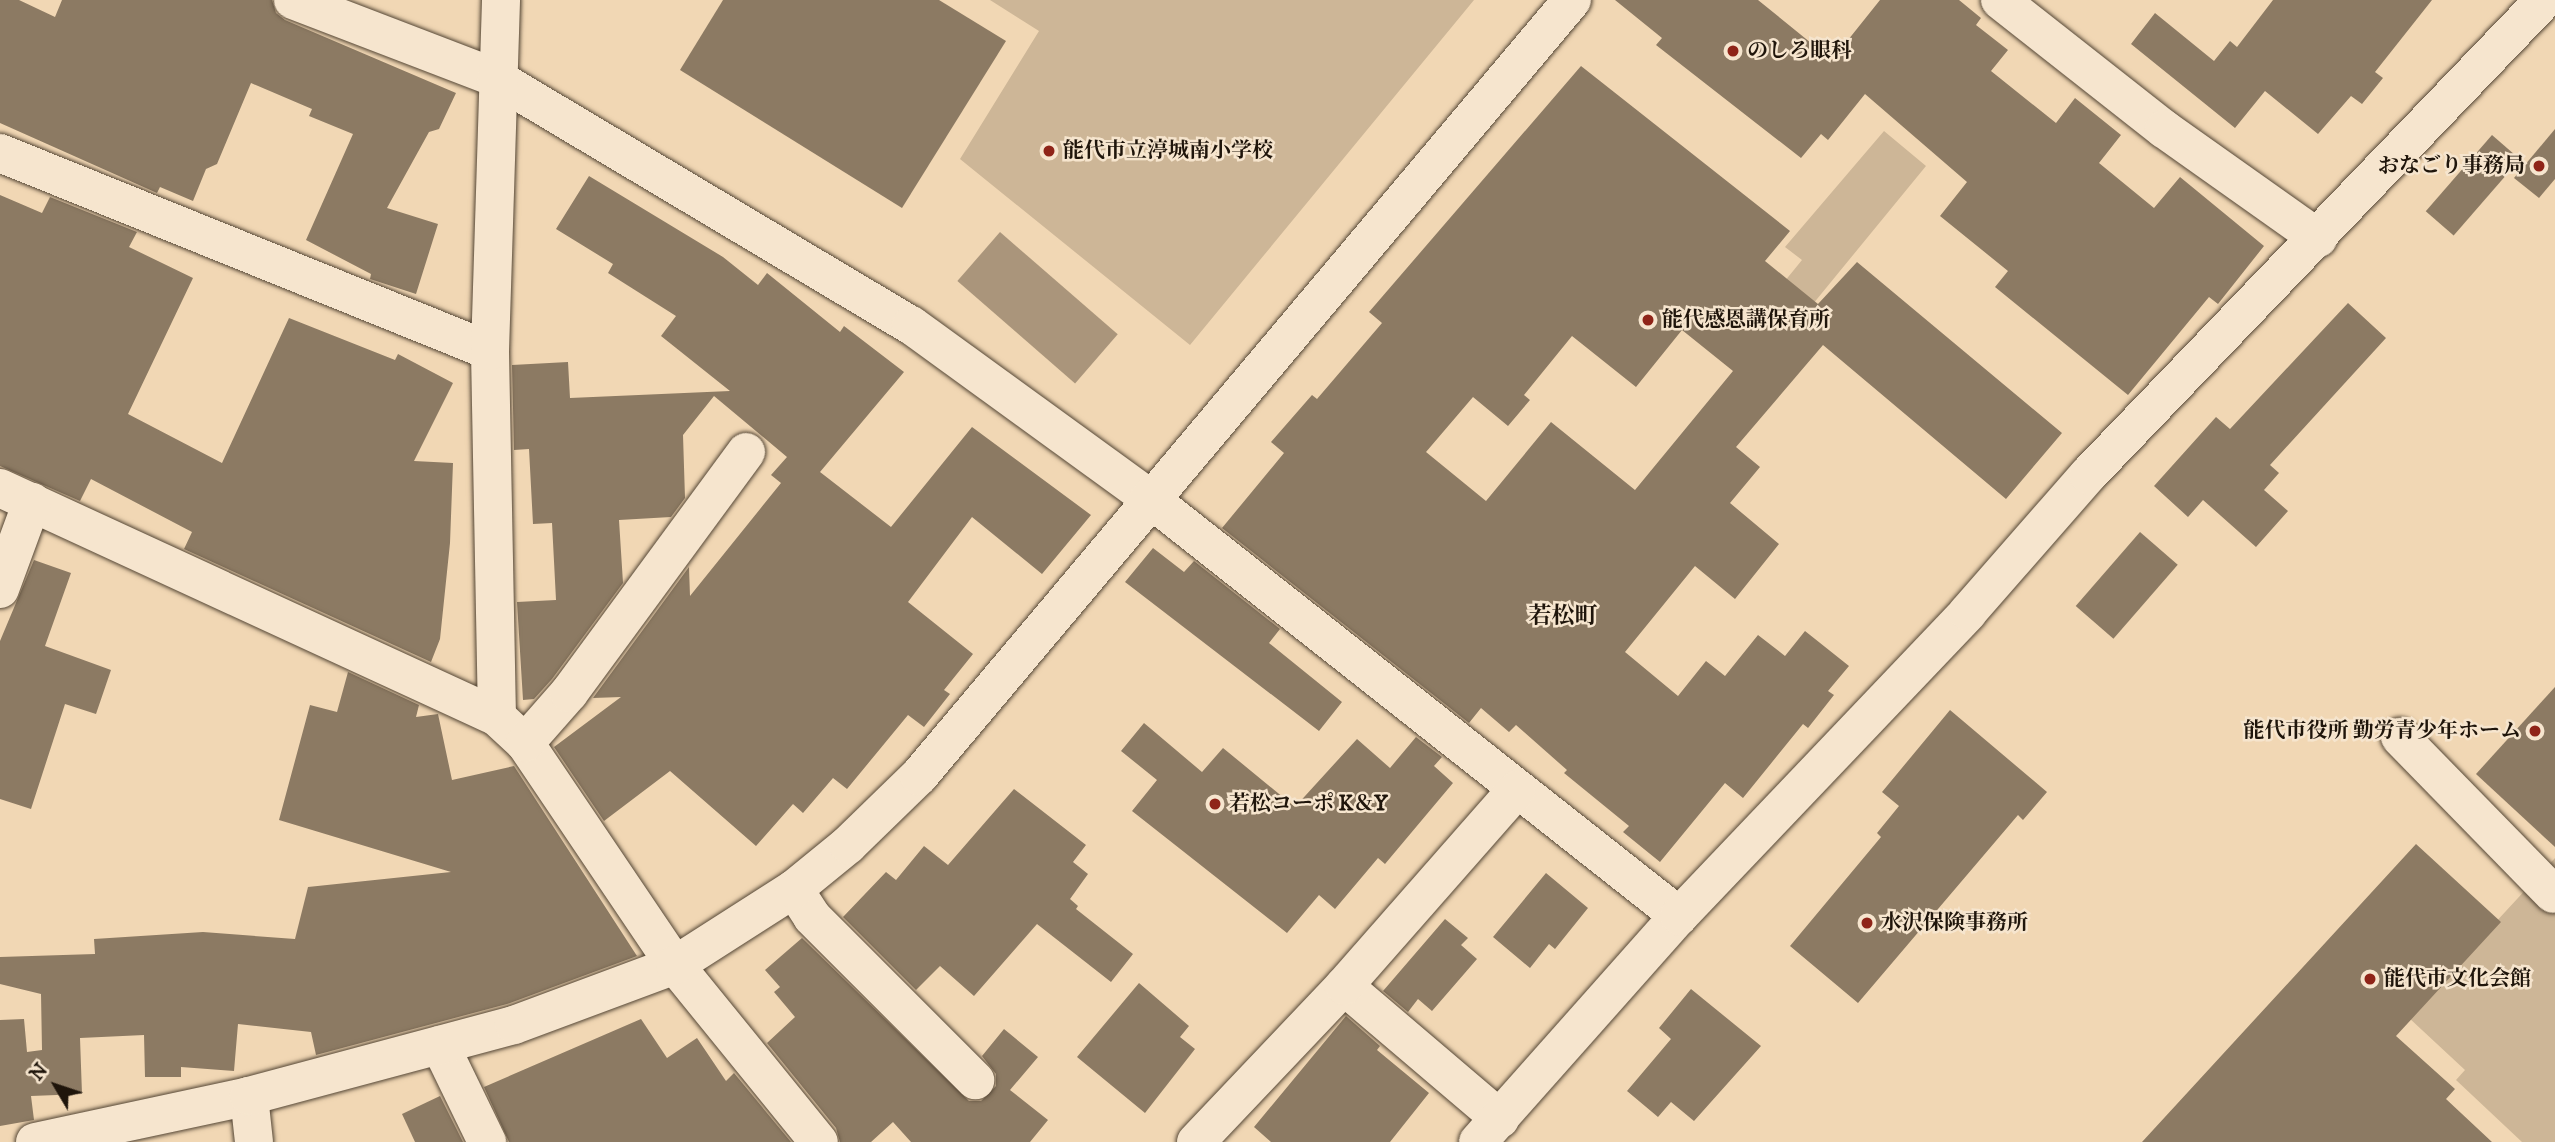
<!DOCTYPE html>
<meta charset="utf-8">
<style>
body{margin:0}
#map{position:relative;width:2555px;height:1142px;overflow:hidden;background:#f1d7b4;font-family:"IM FELL DW Pica","Noto Serif JP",serif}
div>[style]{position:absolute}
.green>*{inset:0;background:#cdb697}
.water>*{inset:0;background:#aa957b;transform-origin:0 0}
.building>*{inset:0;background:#8c7a63;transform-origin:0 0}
.roads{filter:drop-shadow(0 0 2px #544635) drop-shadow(0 0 2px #544635)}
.minor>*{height:38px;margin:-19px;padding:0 19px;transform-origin:19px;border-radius:19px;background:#f6e5ce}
.dots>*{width:19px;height:19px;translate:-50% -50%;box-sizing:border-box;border:4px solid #f6e5ce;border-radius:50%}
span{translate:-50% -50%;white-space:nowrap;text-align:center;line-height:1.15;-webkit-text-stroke:5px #f6e5ce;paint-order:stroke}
.poi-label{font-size:21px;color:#1f150b;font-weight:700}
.left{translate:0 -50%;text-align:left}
.right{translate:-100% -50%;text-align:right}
.neighbourhood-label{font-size:23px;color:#1f150b;font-weight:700}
.north{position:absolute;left:21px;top:1051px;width:70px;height:70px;-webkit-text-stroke:5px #f6e5ce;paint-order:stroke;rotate:309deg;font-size:19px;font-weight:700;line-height:28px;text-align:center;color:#1f150b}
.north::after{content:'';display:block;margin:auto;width:24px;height:32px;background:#1f150b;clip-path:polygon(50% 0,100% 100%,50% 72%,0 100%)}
</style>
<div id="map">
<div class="green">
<i style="clip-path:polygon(990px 0,1474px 0,1190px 345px,960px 159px,1039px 31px)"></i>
<i style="clip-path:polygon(1884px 131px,1926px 166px,1808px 310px,1780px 287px,1802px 260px,1785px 247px)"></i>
<i style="clip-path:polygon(2555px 858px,2555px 1142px,2522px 1142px,2456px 1080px,2465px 1070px,2408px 1017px)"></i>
</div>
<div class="water">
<i style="left:1000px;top:232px;width:156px;height:65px;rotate:41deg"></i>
</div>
<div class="building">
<i style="clip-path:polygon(0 0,19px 0,55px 17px,62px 0,272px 0,276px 13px,285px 20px,456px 93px,439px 129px,429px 132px,387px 208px,438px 224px,416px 294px,370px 279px,371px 274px,306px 240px,353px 134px,309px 116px,312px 109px,251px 83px,217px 164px,206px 169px,193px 201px,160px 187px,157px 193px,0 123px)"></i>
<i style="clip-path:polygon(723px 0,939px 0,1006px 41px,902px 208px,680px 70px)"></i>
<i style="clip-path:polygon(1615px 0,1758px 0,1832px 60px,1880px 0,1959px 0,1981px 18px,1976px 25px,2008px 50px,1991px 71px,2056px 123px,2075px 98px,2121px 135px,2099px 163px,2154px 208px,2180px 177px,2264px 246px,2218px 304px,2209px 297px,2128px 395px,1995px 287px,2008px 271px,1940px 216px,1967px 182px,1865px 94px,1828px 140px,1821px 134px,1801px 158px,1656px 45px,1662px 38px)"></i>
<i style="clip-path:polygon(2273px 0,2432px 0,2375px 72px,2383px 78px,2362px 104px,2351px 96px,2318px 134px,2265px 91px,2235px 128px,2131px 44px,2155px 13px,2214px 61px,2230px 41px,2237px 47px)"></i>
<i style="clip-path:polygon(evenodd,1581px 66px,1790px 231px,1765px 261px,1818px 304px,1857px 262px,2062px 433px,2006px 499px,1823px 345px,1736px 447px,1760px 467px,1730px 503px,1779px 544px,1735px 599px,1695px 566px,1625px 652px,1678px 696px,1706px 661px,1725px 676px,1758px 635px,1785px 656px,1805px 631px,1849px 666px,1828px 691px,1834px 695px,1808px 728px,1803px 724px,1743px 798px,1725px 783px,1660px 862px,1623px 832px,1629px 826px,1564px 773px,1567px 770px,1516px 725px,1509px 732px,1481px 708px,1469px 723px,1222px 528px,1284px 453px,1271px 442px,1312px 395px,1317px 399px,1382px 323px,1369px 312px,1581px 66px,1682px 330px,1733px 371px,1635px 490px,1551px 422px,1486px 501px,1426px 452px,1473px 397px,1508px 426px,1530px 400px,1524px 395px,1572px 336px,1636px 387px,1682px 330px)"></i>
<i style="clip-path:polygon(2555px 129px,2555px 179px,2539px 198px,2514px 178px)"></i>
<i style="left:2492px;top:135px;width:37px;height:101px;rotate:41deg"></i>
<i style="clip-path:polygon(589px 176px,723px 257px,758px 285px,767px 273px,840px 332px,844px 326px,904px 372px,820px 472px,891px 527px,972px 427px,1091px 515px,1042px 574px,972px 517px,908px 602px,973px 654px,944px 690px,950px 694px,924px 727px,908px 715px,847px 789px,833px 778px,803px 813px,793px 804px,756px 846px,670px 771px,604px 821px,554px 747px,621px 697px,593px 698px,689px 567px,690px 596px,781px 483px,771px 475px,787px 457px,714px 396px,683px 435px,685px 498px,671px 517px,619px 520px,623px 583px,552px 679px,534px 699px,523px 700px,517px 602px,556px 600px,552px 523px,533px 524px,529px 449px,514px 450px,512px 365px,568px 362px,570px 398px,730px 391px,661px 336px,676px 316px,608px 273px,613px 264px,556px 229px)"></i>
<i style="clip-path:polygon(0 195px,42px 213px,50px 197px,137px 232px,129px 247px,193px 278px,128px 414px,222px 463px,289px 318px,395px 360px,398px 354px,453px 383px,414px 461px,453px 463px,450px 543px,440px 639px,431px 662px,184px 549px,192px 532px,91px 479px,80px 501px,0 466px)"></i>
<i style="clip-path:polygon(2348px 303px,2386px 338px,2270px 465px,2279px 473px,2264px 490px,2288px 511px,2256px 547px,2203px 500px,2188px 517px,2154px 486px,2216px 417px,2230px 429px)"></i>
<i style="left:2140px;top:532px;width:50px;height:98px;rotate:41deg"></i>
<i style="clip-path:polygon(1153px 548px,1184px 572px,1194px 561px,1280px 629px,1269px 643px,1342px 702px,1319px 731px,1125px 582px)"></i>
<i style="clip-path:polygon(34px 560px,71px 573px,45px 646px,111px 670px,96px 714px,65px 704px,31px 809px,0 799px,0 641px)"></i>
<i style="clip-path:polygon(348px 672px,419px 705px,416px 717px,438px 714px,452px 780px,514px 766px,637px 956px,507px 1004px,316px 1055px,311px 1032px,238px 1024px,234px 1071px,181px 1067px,181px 1077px,145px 1077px,144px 1035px,80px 1038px,82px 1094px,31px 1096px,34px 1120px,0 1126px,0 1020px,24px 1019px,27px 1052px,42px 1050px,41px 994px,0 984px,0 957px,95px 954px,94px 939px,203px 932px,295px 939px,308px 887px,451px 872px,279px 820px,310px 705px,337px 712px)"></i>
<i style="clip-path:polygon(2555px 687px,2555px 847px,2476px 774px)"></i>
<i style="clip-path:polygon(1950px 710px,2047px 792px,2023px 820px,2018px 815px,1858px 1003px,1790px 946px,1881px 837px,1877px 833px,1899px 806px,1882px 792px)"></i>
<i style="clip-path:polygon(1144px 723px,1202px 772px,1223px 748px,1295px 807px,1357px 739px,1390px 768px,1416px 737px,1442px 757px,1434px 766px,1453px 783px,1385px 864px,1378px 858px,1335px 909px,1319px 895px,1287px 933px,1132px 811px,1157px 780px,1121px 751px)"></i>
<i style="clip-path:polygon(1014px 789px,1086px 845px,1073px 862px,1088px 874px,1070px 899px,1078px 906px,1076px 909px,1133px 954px,1111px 982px,1037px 924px,974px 996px,940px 966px,916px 990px,843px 917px,886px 872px,896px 880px,924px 846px,948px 865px)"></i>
<i style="clip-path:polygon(2416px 844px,2501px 922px,2396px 1036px,2455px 1089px,2446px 1099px,2492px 1142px,2142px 1142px)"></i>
<i style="clip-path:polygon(1546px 873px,1588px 908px,1555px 949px,1549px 944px,1530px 968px,1493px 937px)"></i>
<i style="clip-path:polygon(1445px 919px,1468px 938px,1461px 945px,1477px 959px,1432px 1011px,1418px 999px,1408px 1012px,1383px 991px)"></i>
<i style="clip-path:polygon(802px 938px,969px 1101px,981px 1101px,996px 1086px,996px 1074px,982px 1056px,1004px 1029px,1038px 1057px,1010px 1090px,1048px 1120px,1030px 1142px,911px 1142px,893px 1122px,871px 1142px,840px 1142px,836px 1128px,767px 1043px,795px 1017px,774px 992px,780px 987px,765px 970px)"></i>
<i style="clip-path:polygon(1139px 983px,1189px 1026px,1180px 1037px,1195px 1049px,1145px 1113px,1077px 1057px)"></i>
<i style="clip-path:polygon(1691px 989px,1761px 1046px,1694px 1121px,1671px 1102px,1658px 1117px,1627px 1091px,1671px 1039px,1659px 1028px)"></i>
<i style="clip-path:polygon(1346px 1016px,1380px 1046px,1377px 1050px,1429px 1093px,1390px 1142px,1271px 1142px,1254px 1127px)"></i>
<i style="clip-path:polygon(641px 1019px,667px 1058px,697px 1038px,726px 1081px,734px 1073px,791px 1142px,509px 1142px,484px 1087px)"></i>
<i style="clip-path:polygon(440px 1096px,463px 1142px,415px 1142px,402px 1114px)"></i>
</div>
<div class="roads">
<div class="minor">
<i style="left:293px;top:0;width:217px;rotate:21deg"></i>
<i style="left:496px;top:78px;width:483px;rotate:30.8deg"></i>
<i style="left:911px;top:325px;width:294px;rotate:36deg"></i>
<i style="left:1149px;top:498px;width:675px;rotate:38.26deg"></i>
<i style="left:2000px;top:0;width:209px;rotate:38.2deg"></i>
<i style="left:2164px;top:129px;width:189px;rotate:35.3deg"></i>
<i style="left:0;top:153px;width:528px;rotate:22deg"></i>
<i style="left:0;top:488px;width:547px;rotate:24.74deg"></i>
<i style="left:497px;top:717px;width:38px;rotate:43deg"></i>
<i style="left:525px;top:743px;width:268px;rotate:56deg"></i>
<i style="left:675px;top:965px;width:228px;rotate:50.9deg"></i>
<i style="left:0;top:589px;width:93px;rotate:-69.8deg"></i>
<i style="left:497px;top:717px;width:366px;rotate:-91.1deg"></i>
<i style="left:490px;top:351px;width:351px;rotate:-88.2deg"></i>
<i style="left:2400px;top:737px;width:219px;rotate:45.7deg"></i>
<i style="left:525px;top:743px;width:67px;rotate:-48.7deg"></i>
<i style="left:569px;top:693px;width:299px;rotate:-53.7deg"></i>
<i style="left:794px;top:889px;width:33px;rotate:57deg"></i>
<i style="left:812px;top:917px;width:231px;rotate:45deg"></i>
<i style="left:1344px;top:986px;width:205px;rotate:40.4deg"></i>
<i style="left:440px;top:1045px;width:108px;rotate:64.1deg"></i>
<i style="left:249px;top:1096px;width:46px;rotate:83.8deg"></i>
<i style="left:35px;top:1142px;width:219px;rotate:-12.1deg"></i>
<i style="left:249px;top:1096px;width:274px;rotate:-15deg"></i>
<i style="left:514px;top:1025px;width:172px;rotate:-20.4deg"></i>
<i style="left:675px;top:965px;width:141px;rotate:-32.6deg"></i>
<i style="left:794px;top:889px;width:70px;rotate:-39.2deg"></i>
<i style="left:848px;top:845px;width:99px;rotate:-44.2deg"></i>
<i style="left:919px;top:776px;width:1014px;rotate:-49.92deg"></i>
<i style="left:1196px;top:1142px;width:215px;rotate:-46.5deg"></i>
<i style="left:1344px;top:986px;width:261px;rotate:-48.7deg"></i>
<i style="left:1478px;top:1142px;width:302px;rotate:-48.4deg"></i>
<i style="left:1679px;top:916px;width:419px;rotate:-46.4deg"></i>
<i style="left:1968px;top:612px;width:182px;rotate:-48.8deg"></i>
<i style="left:2088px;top:475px;width:658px;rotate:-46.17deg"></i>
</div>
</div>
<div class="dots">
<i style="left:1733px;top:51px;background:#8f2418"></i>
<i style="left:1049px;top:151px;background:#8f2418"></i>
<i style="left:2539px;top:166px;background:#8f2418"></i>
<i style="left:1648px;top:320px;background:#8f2418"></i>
<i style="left:2535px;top:731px;background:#8f2418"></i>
<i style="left:1215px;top:804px;background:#8f2418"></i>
<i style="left:1867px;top:923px;background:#8f2418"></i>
<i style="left:2370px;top:979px;background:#8f2418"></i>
</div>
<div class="poi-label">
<span class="left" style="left:1747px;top:51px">のしろ眼科</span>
<span class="left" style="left:1063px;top:151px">能代市立渟城南小学校</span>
<span class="right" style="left:2525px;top:166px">おなごり事務局</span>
<span class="left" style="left:1662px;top:320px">能代感恩講保育所</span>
<span class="right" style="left:2521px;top:731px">能代市役所 勤労青少年ホーム</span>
<span class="left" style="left:1229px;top:804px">若松コーポ K＆Y</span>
<span class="left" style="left:1881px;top:923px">水沢保険事務所</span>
<span class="left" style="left:2384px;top:979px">能代市文化会館</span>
</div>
<div class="neighbourhood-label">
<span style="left:1563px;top:617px">若松町</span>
</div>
<div class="north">N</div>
</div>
